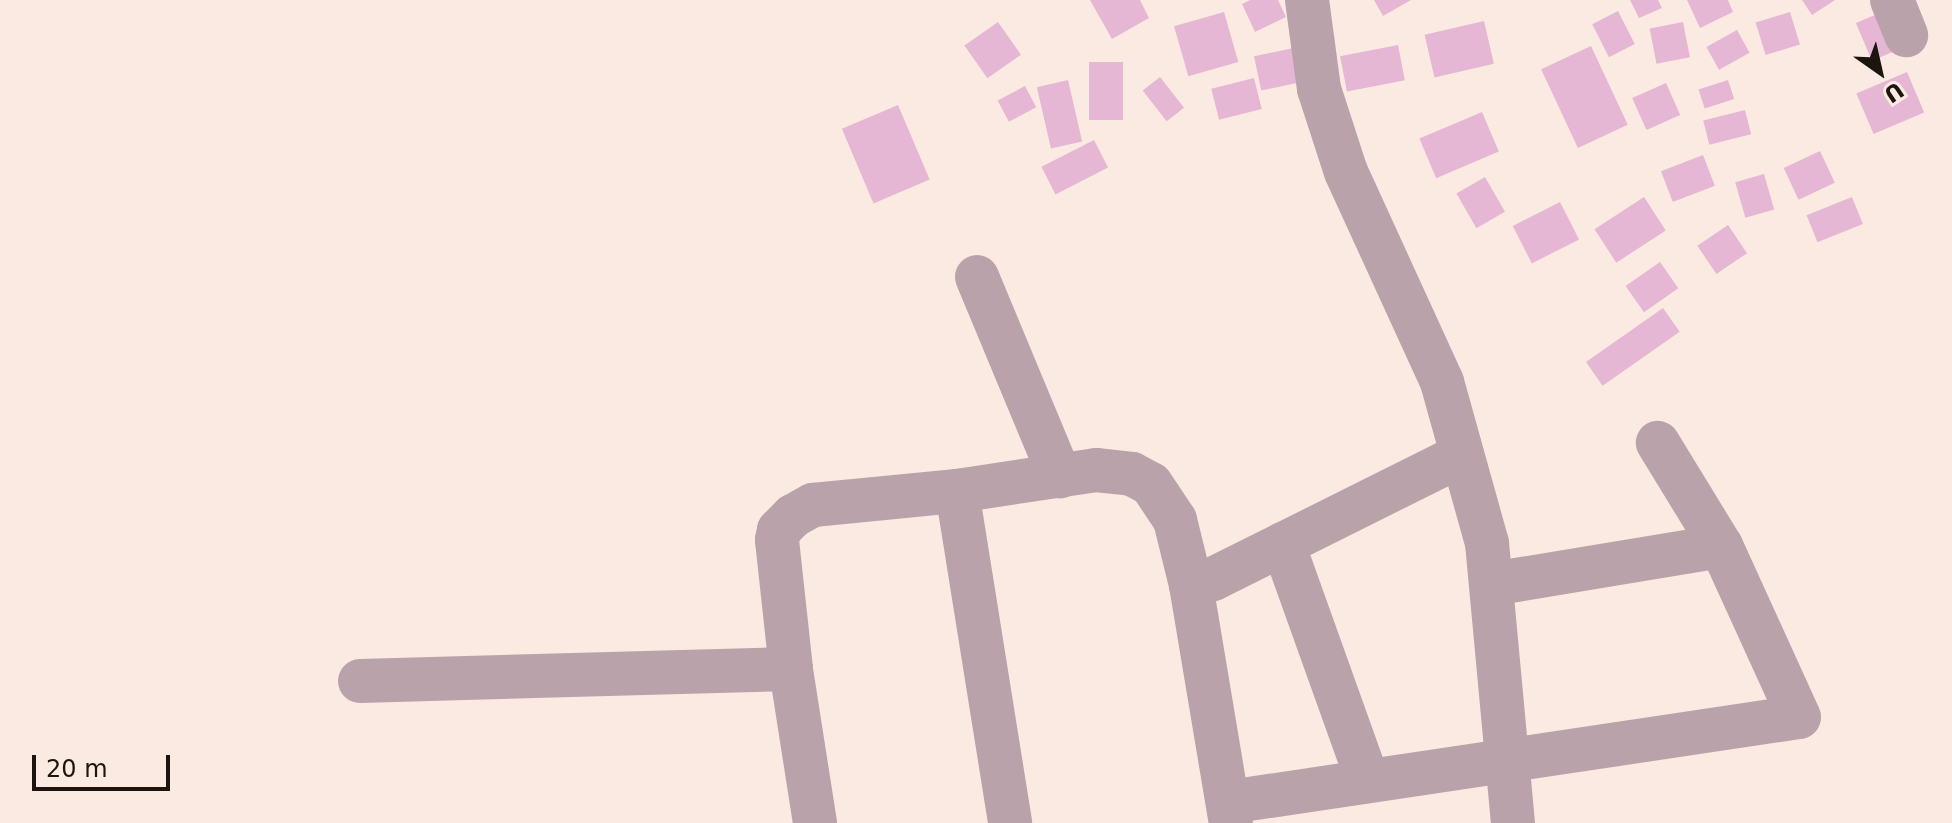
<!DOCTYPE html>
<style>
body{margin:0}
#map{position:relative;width:1952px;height:823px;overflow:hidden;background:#fbeae1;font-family:"DejaVu Sans",sans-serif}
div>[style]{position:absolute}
.building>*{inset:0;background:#e5b7d5;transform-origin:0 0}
.minor>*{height:44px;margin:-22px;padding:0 22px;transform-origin:22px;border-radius:22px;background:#baa2ab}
span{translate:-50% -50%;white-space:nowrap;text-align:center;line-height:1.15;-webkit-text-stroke:7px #fbeae1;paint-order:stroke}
.north{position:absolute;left:1840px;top:32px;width:80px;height:80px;-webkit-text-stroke:6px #fbeae1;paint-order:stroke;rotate:146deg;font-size:22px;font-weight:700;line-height:32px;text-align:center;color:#1e140f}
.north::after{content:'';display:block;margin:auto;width:28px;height:36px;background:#1e140f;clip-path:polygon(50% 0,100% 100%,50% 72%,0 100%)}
.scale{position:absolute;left:32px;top:755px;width:138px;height:36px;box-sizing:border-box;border:4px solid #1e140f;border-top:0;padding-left:10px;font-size:24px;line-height:28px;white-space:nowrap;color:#1e140f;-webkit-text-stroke:6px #fbeae1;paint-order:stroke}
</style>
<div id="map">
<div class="building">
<i style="clip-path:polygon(1090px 0,1140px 0,1149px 18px,1112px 39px)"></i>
<i style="clip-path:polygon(1250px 0,1278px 0,1286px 17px,1255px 32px,1242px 4px)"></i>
<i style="clip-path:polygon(1374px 0,1411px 0,1383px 16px)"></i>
<i style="clip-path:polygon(1630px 0,1658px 0,1662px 8px,1639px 18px)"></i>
<i style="clip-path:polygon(1687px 0,1728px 0,1733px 12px,1700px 28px)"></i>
<i style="clip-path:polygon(1802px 0,1835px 0,1812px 15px)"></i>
<i style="left:1889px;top:9px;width:41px;height:36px;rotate:67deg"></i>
<i style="left:1618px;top:11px;width:37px;height:29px;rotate:63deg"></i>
<i style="left:1224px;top:12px;width:52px;height:52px;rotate:74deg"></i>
<i style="left:1790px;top:12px;width:34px;height:36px;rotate:73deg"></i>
<i style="left:1484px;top:21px;width:44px;height:61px;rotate:77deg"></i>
<i style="left:998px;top:22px;width:40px;height:41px;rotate:55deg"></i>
<i style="left:1683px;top:22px;width:36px;height:34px;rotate:79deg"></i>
<i style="left:1737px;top:30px;width:26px;height:35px;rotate:61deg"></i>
<i style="left:1398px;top:45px;width:36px;height:59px;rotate:79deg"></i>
<i style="left:1591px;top:46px;width:87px;height:55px;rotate:65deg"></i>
<i style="left:1298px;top:47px;width:35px;height:45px;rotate:78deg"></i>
<i style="left:1123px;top:62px;width:58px;height:34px;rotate:90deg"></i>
<i style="left:1907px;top:72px;width:44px;height:55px;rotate:67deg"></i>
<i style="left:1160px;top:77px;width:39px;height:22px;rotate:52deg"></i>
<i style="left:1254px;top:78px;width:32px;height:44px;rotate:76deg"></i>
<i style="left:1068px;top:80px;width:63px;height:32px;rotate:77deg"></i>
<i style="left:1728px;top:80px;width:20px;height:31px;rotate:72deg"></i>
<i style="left:1666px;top:83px;width:35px;height:37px;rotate:66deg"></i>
<i style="left:1025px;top:86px;width:24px;height:31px;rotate:62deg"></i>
<i style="left:898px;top:105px;width:81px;height:61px;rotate:67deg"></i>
<i style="left:1745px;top:110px;width:25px;height:43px;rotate:76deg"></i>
<i style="left:1482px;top:112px;width:43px;height:68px;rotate:67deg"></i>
<i style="left:1094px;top:140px;width:31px;height:59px;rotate:63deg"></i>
<i style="left:1820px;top:151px;width:35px;height:40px;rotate:65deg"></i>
<i style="left:1703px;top:155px;width:33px;height:45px;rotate:69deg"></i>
<i style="left:1764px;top:174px;width:37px;height:30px;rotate:74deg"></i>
<i style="left:1485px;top:177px;width:40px;height:33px;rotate:60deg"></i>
<i style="left:1644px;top:197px;width:40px;height:59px;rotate:57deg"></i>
<i style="left:1852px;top:197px;width:29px;height:49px;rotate:68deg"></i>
<i style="left:1560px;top:202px;width:42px;height:53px;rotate:63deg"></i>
<i style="left:1728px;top:225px;width:34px;height:37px;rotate:56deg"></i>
<i style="left:1660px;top:262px;width:32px;height:42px;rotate:55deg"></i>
<i style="left:1663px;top:308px;width:29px;height:94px;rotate:55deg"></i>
</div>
<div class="minor">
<i style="left:1307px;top:0;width:90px;rotate:82.3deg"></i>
<i style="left:1319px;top:89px;width:87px;rotate:72deg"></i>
<i style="left:1346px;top:172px;width:231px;rotate:65.4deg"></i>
<i style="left:1442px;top:382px;width:167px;rotate:74.4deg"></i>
<i style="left:1487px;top:543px;width:281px;rotate:84.7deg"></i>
<i style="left:1892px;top:0;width:38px;rotate:68deg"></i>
<i style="left:977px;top:277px;width:216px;rotate:67.4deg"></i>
<i style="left:957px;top:491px;width:336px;rotate:80.9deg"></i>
<i style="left:1283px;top:544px;width:250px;rotate:70.3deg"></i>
<i style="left:1492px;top:584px;width:232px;rotate:-9.4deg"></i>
<i style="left:1191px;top:585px;width:23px;rotate:-15deg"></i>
<i style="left:1213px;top:579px;width:278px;rotate:-26.5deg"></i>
<i style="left:360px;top:681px;width:431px;rotate:-1.6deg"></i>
<i style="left:1229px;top:802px;width:576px;rotate:-8.48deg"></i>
<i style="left:1799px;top:717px;width:188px;rotate:-114.5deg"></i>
<i style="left:1721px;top:546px;width:121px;rotate:-121.5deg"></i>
<i style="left:815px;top:823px;width:156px;rotate:-98.9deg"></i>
<i style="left:791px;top:669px;width:130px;rotate:-96.2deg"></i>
<i style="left:777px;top:540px;width:10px;rotate:-79deg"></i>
<i style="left:779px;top:530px;width:20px;rotate:-45deg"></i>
<i style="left:793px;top:516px;width:23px;rotate:-29deg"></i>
<i style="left:813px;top:505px;width:145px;rotate:-5.6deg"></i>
<i style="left:957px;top:491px;width:141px;rotate:-8.6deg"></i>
<i style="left:1096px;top:470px;width:36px;rotate:6deg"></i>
<i style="left:1132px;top:474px;width:21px;rotate:28deg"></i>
<i style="left:1151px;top:484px;width:43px;rotate:56.3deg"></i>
<i style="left:1175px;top:520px;width:67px;rotate:76.2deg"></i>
<i style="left:1191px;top:585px;width:241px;rotate:80.5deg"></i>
</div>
<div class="north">U</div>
<div class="scale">20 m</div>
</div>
